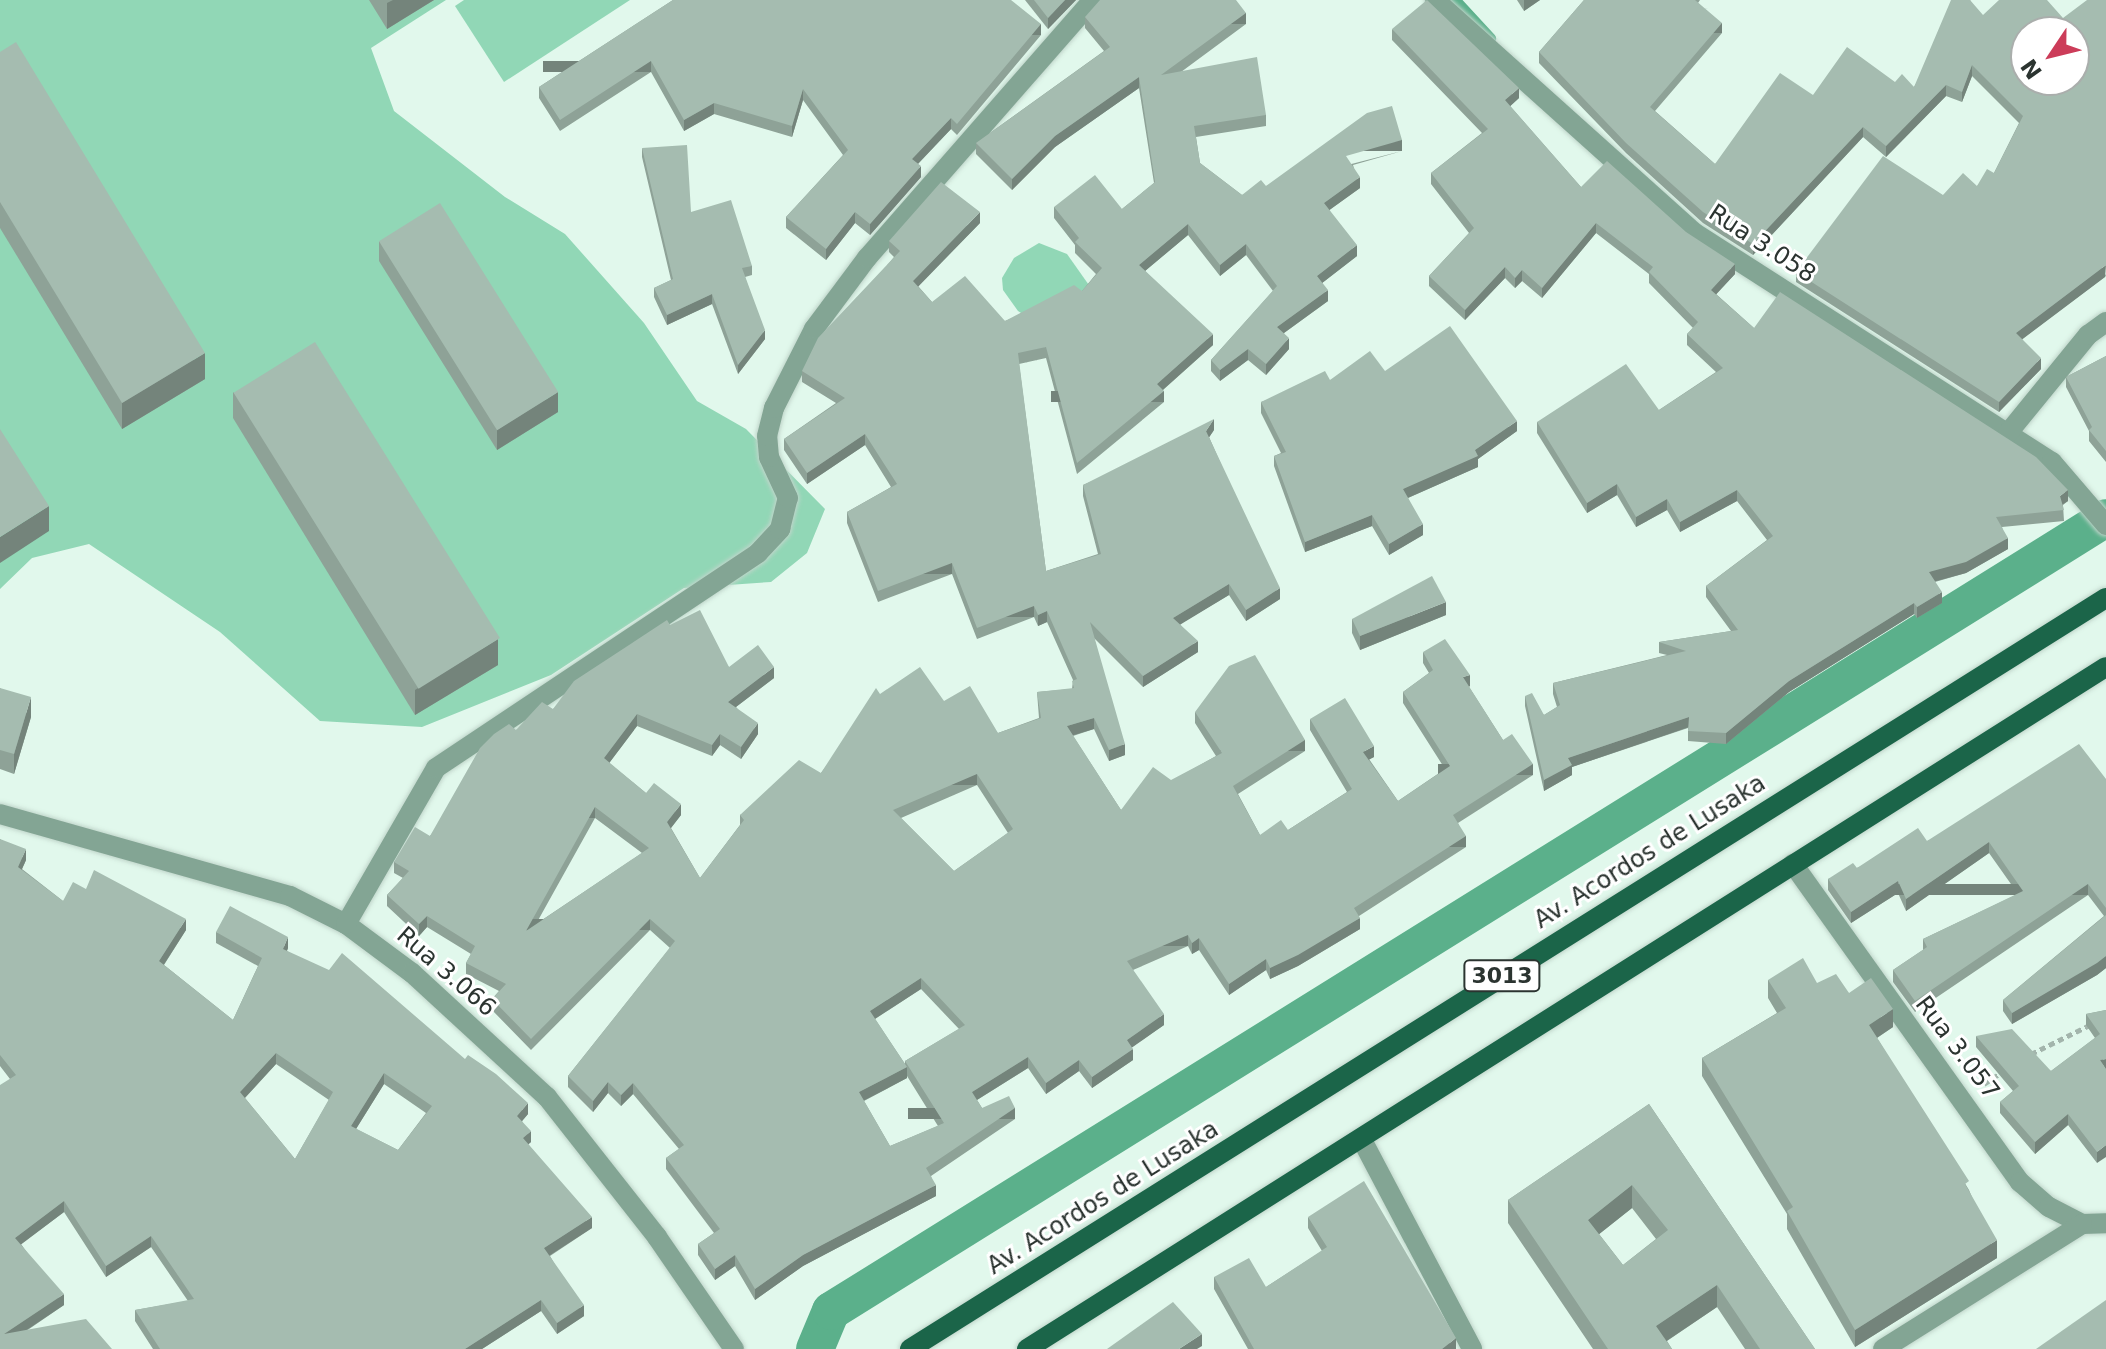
<!DOCTYPE html>
<style>
body{margin:0}
#map{position:relative;width:2106px;height:1349px;overflow:hidden;background:#e1f8ec;font-family:"DejaVu Sans",sans-serif}
div>[style]{position:absolute}
.green>*{inset:0;background:#91d7b6}
.stream>*{height:11px;margin:-5.5px;padding:0 5.5px;transform-origin:5.5px;border-radius:5.5px;background:#5bb08b}
.canal>*{height:38px;margin:-19px;padding:0 19px;transform-origin:19px;border-radius:19px;background:#5bb08b}
.path>*{height:5px;margin-top:-2.5px;transform-origin:0;background:repeating-linear-gradient(90deg,#a3b5ac 0 6px,transparent 0 10px)}
.roads{filter:drop-shadow(0 0 2px #c0d5ca) drop-shadow(0 0 2px #c0d5ca)}
.street>*{height:20px;margin:-10px;padding:0 10px;transform-origin:10px;border-radius:10px;background:#83a594}
.primary>*{height:20px;margin:-10px;padding:0 10px;transform-origin:10px;border-radius:10px;background:#1b6549}
.wall>*{inset:0;background:#8ea297}
.shaded-wall>*{inset:0;background:#74847b;transform-origin:0 0}
.building>*{inset:0;background:#a5bcb0;transform-origin:0 0}
span{translate:-50% -50%;white-space:nowrap;text-align:center;line-height:1.15;-webkit-text-stroke:6px #fff;paint-order:stroke}
.shield-label span{padding:2px 6px;background:#fff;border:2px solid;border-radius:6px;-webkit-text-stroke-width:0}
.shield-label{font-size:22px;color:#2b3430;font-weight:700}
.street-label{font-size:24px;color:#2b3430}
.north{position:absolute;left:2010px;top:16px;width:80px;height:80px;box-sizing:border-box;background:#fff;border:2px solid #aaaeac;border-radius:50%;rotate:235deg;font-size:22px;font-weight:700;line-height:32px;text-align:center;color:#2b3430}
.north::after{content:'';display:block;margin:auto;width:28px;height:36px;background:#cc3c59;clip-path:polygon(50% 0,100% 100%,50% 72%,0 100%)}
</style>
<div id="map">
<div class="green">
<i style="clip-path:polygon(0 0,446px 0,371px 48px,394px 111px,505px 197px,565px 234px,644px 323px,697px 401px,746px 429px,825px 509px,807px 553px,771px 582px,684px 588px,551px 675px,422px 727px,320px 721px,220px 632px,89px 544px,32px 558px,0 589px)"></i>
<i style="clip-path:polygon(464px 0,630px 0,504px 82px,455px 6px)"></i>
<i style="clip-path:polygon(1039px 243px,1067px 254px,1091px 288px,1032px 320px,1018px 311px,1003px 290px,1002px 278px,1014px 258px)"></i>
</div>
<div class="stream">
<i style="left:1455px;top:0;width:52px;rotate:47.4deg"></i>
</div>
<div class="canal">
<i style="left:815px;top:1349px;width:41px;rotate:-67.2deg"></i>
<i style="left:831px;top:1311px;width:1501px;rotate:-31.88deg"></i>
</div>
<div class="path">
<i style="left:2031px;top:1054px;width:66px;rotate:-26.2deg"></i>
<i style="left:1984px;top:1084px;width:22px;rotate:-34deg"></i>
</div>
<div class="roads">
<div class="street">
<i style="left:1435px;top:0;width:349px;rotate:41.9deg"></i>
<i style="left:1695px;top:233px;width:424px;rotate:32.7deg"></i>
<i style="left:2052px;top:462px;width:83px;rotate:49.4deg"></i>
<i style="left:2008px;top:433px;width:127px;rotate:-50.8deg"></i>
<i style="left:2088px;top:335px;width:22px;rotate:-36deg"></i>
<i style="left:0;top:814px;width:301px;rotate:15.8deg"></i>
<i style="left:290px;top:896px;width:63px;rotate:26.6deg"></i>
<i style="left:346px;top:924px;width:82px;rotate:36.6deg"></i>
<i style="left:412px;top:973px;width:183px;rotate:42.6deg"></i>
<i style="left:547px;top:1097px;width:178px;rotate:51.8deg"></i>
<i style="left:657px;top:1237px;width:136px;rotate:55.5deg"></i>
<i style="left:1793px;top:864px;width:391px;rotate:54.5deg"></i>
<i style="left:2020px;top:1182px;width:38px;rotate:41deg"></i>
<i style="left:2049px;top:1207px;width:37px;rotate:27deg"></i>
<i style="left:2082px;top:1224px;width:24px;rotate:-2deg"></i>
<i style="left:346px;top:924px;width:180px;rotate:-60deg"></i>
<i style="left:436px;top:768px;width:387px;rotate:-33.7deg"></i>
<i style="left:758px;top:553px;width:33px;rotate:-47deg"></i>
<i style="left:780px;top:529px;width:32px;rotate:-76deg"></i>
<i style="left:788px;top:498px;width:45px;rotate:-114.9deg"></i>
<i style="left:769px;top:457px;width:21px;rotate:-95deg"></i>
<i style="left:767px;top:436px;width:29px;rotate:-76deg"></i>
<i style="left:774px;top:408px;width:89px;rotate:-63.1deg"></i>
<i style="left:814px;top:329px;width:89px;rotate:-53.3deg"></i>
<i style="left:867px;top:258px;width:343px;rotate:-48.8deg"></i>
<i style="left:1362px;top:1140px;width:236px;rotate:62.2deg"></i>
<i style="left:1883px;top:1349px;width:235px;rotate:-32.1deg"></i>
</div>
<div class="primary">
<i style="left:910px;top:1349px;width:1412px;rotate:-32.13deg"></i>
<i style="left:1027px;top:1349px;width:1276px;rotate:-32.3deg"></i>
</div>
</div>
<div class="wall">
<i style="clip-path:polygon(369px 0,434px 0,387px 29px)"></i>
<i style="clip-path:polygon(673px 0,1041px 35px,957px 135px,951px 129px,918px 164px,921px 177px,870px 235px,855px 223px,826px 260px,786px 228px,786px 217px,843px 155px,803px 100px,792px 137px,714px 114px,684px 131px,651px 72px,560px 131px,539px 98px,539px 87px)"></i>
<i style="clip-path:polygon(1025px 0,1076px 0,1048px 29px)"></i>
<i style="clip-path:polygon(1517px 0,1540px 0,1524px 11px)"></i>
<i style="clip-path:polygon(1584px 0,1700px 0,1698px 3px,1722px 33px,1655px 111px,1715px 164px,1813px 95px,1895px 82px,1914px 87px,1970px 0,2106px 276px,2022px 339px,2041px 369px,1999px 412px,1796px 282px,1796px 272px,1943px 195px,1977px 186px,1994px 173px,2019px 123px,1972px 76px,1962px 102px,1946px 96px,1886px 157px,1863px 137px,1753px 255px,1703px 223px,1626px 153px,1539px 63px,1539px 52px)"></i>
<i style="clip-path:polygon(evenodd,1085px 17px,1246px 24px,1181px 72px,1266px 115px,1266px 126px,1196px 137px,1200px 163px,1242px 195px,1266px 186px,1402px 151px,1353px 165px,1360px 188px,1329px 210px,1357px 256px,1322px 283px,1328px 301px,1284px 333px,1289px 349px,1266px 375px,1248px 360px,1220px 381px,1211px 371px,1211px 360px,1273px 291px,1246px 255px,1220px 276px,1188px 235px,1145px 271px,1213px 345px,1163px 390px,1164px 402px,1077px 474px,1046px 358px,1019px 364px,1046px 571px,1098px 554px,1083px 496px,1083px 485px,1214px 430px,1209px 437px,1280px 599px,1246px 621px,1229px 595px,1180px 624px,1198px 652px,1143px 687px,1094px 638px,1125px 755px,1109px 761px,1094px 729px,1073px 736px,1121px 810px,1216px 756px,1195px 723px,1195px 712px,1305px 751px,1238px 794px,1260px 835px,1288px 830px,1347px 792px,1310px 730px,1310px 719px,1374px 757px,1369px 759px,1398px 801px,1445px 769px,1403px 703px,1403px 692px,1429px 673px,1423px 663px,1423px 652px,1470px 686px,1469px 687px,1503px 740px,1533px 775px,1458px 823px,1466px 847px,1359px 916px,1360px 929px,1298px 966px,1270px 979px,1266px 970px,1229px 995px,1199px 950px,1192px 954px,1188px 946px,1133px 970px,1164px 1025px,1132px 1047px,1133px 1060px,1092px 1088px,1079px 1071px,1046px 1094px,1028px 1068px,977px 1100px,982px 1108px,1015px 1119px,931px 1176px,936px 1196px,803px 1266px,755px 1300px,735px 1266px,715px 1280px,698px 1255px,698px 1244px,714px 1233px,666px 1169px,666px 1158px,679px 1149px,633px 1094px,621px 1106px,608px 1093px,593px 1112px,568px 1087px,568px 1076px,670px 948px,650px 930px,531px 1050px,492px 1010px,492px 999px,499px 991px,466px 974px,466px 963px,471px 954px,427px 927px,419px 936px,387px 906px,387px 895px,403px 878px,394px 873px,394px 862px,430px 836px,516px 730px,553px 709px,670px 625px,729px 667px,774px 678px,736px 707px,758px 734px,741px 759px,720px 745px,712px 756px,637px 726px,609px 763px,646px 793px,681px 815px,671px 828px,700px 878px,740px 825px,740px 815px,821px 773px,880px 694px,944px 701px,998px 733px,1039px 718px,1037px 692px,1072px 689px,1073px 680px,1047px 622px,1038px 626px,1034px 617px,977px 639px,952px 574px,878px 602px,847px 523px,847px 512px,891px 487px,865px 445px,807px 484px,784px 450px,784px 439px,836px 403px,802px 382px,802px 371px,894px 257px,889px 252px,889px 241px,980px 223px,918px 286px,932px 302px,1005px 321px,1082px 291px,1096px 274px,1075px 253px,1075px 245px,1054px 218px,1054px 207px,1122px 209px,1154px 183px,1139px 88px,1055px 147px,1012px 190px,976px 154px,976px 143px,1104px 51px,1085px 28px,1085px 17px,977px 785px,1008px 833px,954px 871px,901px 818px,977px 785px,1085px 17px,595px 818px,642px 853px,536px 924px,595px 818px,1085px 17px,921px 989px,959px 1029px,905px 1061px,905px 1064px,875px 1019px,921px 989px,1085px 17px,907px 1076px,938px 1126px,890px 1146px,864px 1101px,907px 1078px,907px 1076px)"></i>
<i style="clip-path:polygon(1392px 29px,1519px 98px,1510px 106px,1581px 187px,1686px 232px,1735px 274px,1716px 294px,1754px 328px,2068px 501px,2063px 505px,2064px 521px,2002px 527px,2008px 549px,1966px 573px,1935px 582px,1942px 603px,1917px 618px,1914px 614px,1789px 692px,1726px 744px,1688px 741px,1688px 728px,1572px 767px,1572px 775px,1544px 791px,1525px 706px,1525px 696px,1544px 715px,1557px 707px,1553px 694px,1553px 683px,1667px 655px,1659px 653px,1659px 642px,1731px 631px,1706px 597px,1706px 586px,1767px 540px,1737px 501px,1680px 532px,1667px 510px,1636px 527px,1617px 495px,1587px 513px,1537px 433px,1537px 422px,1659px 410px,1716px 372px,1687px 345px,1687px 334px,1693px 328px,1649px 283px,1649px 274px,1596px 233px,1542px 298px,1522px 281px,1515px 288px,1505px 278px,1465px 320px,1429px 286px,1429px 276px,1469px 233px,1431px 184px,1431px 173px,1482px 133px,1392px 40px)"></i>
<i style="clip-path:polygon(0 52px,205px 379px,122px 429px,0 228px)"></i>
<i style="clip-path:polygon(642px 148px,691px 212px,752px 266px,752px 275px,745px 277px,765px 339px,738px 374px,712px 304px,667px 325px,654px 297px,654px 288px,671px 280px,642px 157px)"></i>
<i style="clip-path:polygon(379px 241px,558px 412px,497px 450px,379px 261px)"></i>
<i style="clip-path:polygon(2106px 356px,2106px 462px,2089px 441px,2089px 431px,2066px 387px,2066px 377px)"></i>
<i style="clip-path:polygon(1385px 371px,1517px 431px,1478px 459px,1478px 467px,1408px 498px,1423px 535px,1389px 555px,1372px 526px,1305px 552px,1274px 466px,1274px 456px,1281px 453px,1261px 413px,1261px 402px,1330px 380px)"></i>
<i style="clip-path:polygon(233px 392px,498px 665px,415px 715px,233px 418px)"></i>
<i style="clip-path:polygon(1446px 615px,1360px 650px,1352px 633px,1352px 619px)"></i>
<i style="clip-path:polygon(0 688px,31px 717px,14px 774px,0 769px)"></i>
<i style="clip-path:polygon(2106px 779px,2106px 968px,2097px 975px,2012px 1024px,2003px 1011px,2003px 1000px,2104px 916px,2088px 895px,1915px 1012px,1893px 982px,1893px 970px,1923px 950px,1923px 939px,2018px 894px,1989px 853px,1906px 911px,1898px 893px,1851px 923px,1828px 890px,1828px 879px,1927px 841px)"></i>
<i style="clip-path:polygon(evenodd,0 839px,26px 860px,22px 869px,63px 901px,86px 889px,186px 930px,164px 965px,233px 1020px,258px 966px,216px 943px,216px 932px,288px 948px,287px 951px,528px 1114px,522px 1121px,531px 1142px,528px 1144px,592px 1228px,550px 1256px,584px 1316px,557px 1334px,541px 1311px,482px 1349px,153px 1349px,135px 1321px,135px 1310px,188px 1301px,151px 1247px,106px 1277px,64px 1212px,21px 1244px,64px 1305px,0 1349px,10px 1079px,0 1066px,0 839px,276px 1064px,329px 1100px,295px 1159px,245px 1098px,276px 1064px,0 839px,384px 1084px,426px 1113px,398px 1150px,356px 1129px,384px 1084px)"></i>
<i style="clip-path:polygon(1768px 980px,1817px 983px,1849px 993px,1893px 1027px,1877px 1038px,1969px 1190px,1997px 1258px,1855px 1347px,1787px 1229px,1787px 1214px,1702px 1076px,1702px 1058px,1777px 1013px,1768px 998px)"></i>
<i style="clip-path:polygon(2106px 1010px,2097px 1163px,2068px 1125px,2035px 1154px,2000px 1113px,2000px 1102px,2013px 1091px,1976px 1047px,1976px 1036px,2051px 1071px,2095px 1038px,2086px 1025px,2086px 1014px)"></i>
<i style="clip-path:polygon(evenodd,1649px 1104px,1815px 1349px,1745px 1349px,1717px 1307px,1667px 1341px,1672px 1349px,1593px 1349px,1508px 1223px,1508px 1200px,1649px 1104px,1632px 1208px,1656px 1239px,1623px 1265px,1599px 1234px,1632px 1208px)"></i>
<i style="clip-path:polygon(1308px 1217px,1456px 1349px,1248px 1349px,1214px 1289px,1214px 1277px,1266px 1287px,1322px 1251px,1308px 1228px)"></i>
</div>
<div class="shaded-wall">
<i style="clip-path:polygon(393px 0,434px 0,387px 29px,387px 3px)"></i>
<i style="clip-path:polygon(1065px 0,1076px 0,1048px 29px,1048px 18px)"></i>
<i style="clip-path:polygon(1524px 0,1540px 0,1524px 11px)"></i>
<i style="left:1246px;top:13px;width:11px;height:105px;rotate:90deg"></i>
<i style="left:1722px;top:23px;width:10px;height:111px;rotate:90deg"></i>
<i style="left:1041px;top:24px;width:11px;height:131px;rotate:90deg"></i>
<i style="left:651px;top:61px;width:11px;height:108px;rotate:90deg"></i>
<i style="clip-path:polygon(1972px 65px,1972px 76px,1962px 102px,1962px 92px)"></i>
<i style="clip-path:polygon(1139px 77px,1139px 88px,1055px 147px,1012px 190px,1012px 179px,1055px 136px)"></i>
<i style="clip-path:polygon(1946px 85px,1946px 96px,1886px 157px,1886px 146px)"></i>
<i style="clip-path:polygon(1519px 88px,1519px 98px,1505px 111px,1505px 100px)"></i>
<i style="clip-path:polygon(803px 89px,803px 100px,792px 137px,792px 126px)"></i>
<i style="clip-path:polygon(714px 103px,714px 114px,684px 131px,684px 120px)"></i>
<i style="clip-path:polygon(951px 118px,951px 129px,912px 170px,912px 159px)"></i>
<i style="clip-path:polygon(1863px 127px,1863px 137px,1753px 255px,1753px 244px)"></i>
<i style="left:1402px;top:140px;width:11px;height:58px;rotate:90deg"></i>
<i style="clip-path:polygon(921px 166px,921px 177px,870px 235px,870px 224px)"></i>
<i style="clip-path:polygon(1360px 177px,1360px 188px,1324px 214px,1324px 203px)"></i>
<i style="clip-path:polygon(855px 212px,855px 223px,826px 260px,826px 249px)"></i>
<i style="clip-path:polygon(980px 212px,980px 223px,913px 292px,913px 281px)"></i>
<i style="clip-path:polygon(1596px 223px,1596px 233px,1542px 298px,1542px 288px)"></i>
<i style="clip-path:polygon(1188px 224px,1188px 235px,1139px 276px,1139px 265px)"></i>
<i style="clip-path:polygon(1246px 244px,1246px 255px,1220px 276px,1220px 265px)"></i>
<i style="clip-path:polygon(1357px 245px,1357px 256px,1317px 287px,1317px 276px)"></i>
<i style="clip-path:polygon(1735px 264px,1735px 274px,1711px 300px,1711px 290px)"></i>
<i style="clip-path:polygon(2106px 265px,2105px 277px,2016px 344px,2016px 333px)"></i>
<i style="clip-path:polygon(1505px 267px,1505px 278px,1465px 320px,1465px 310px)"></i>
<i style="clip-path:polygon(1522px 270px,1522px 281px,1515px 288px,1515px 278px)"></i>
<i style="clip-path:polygon(1328px 290px,1328px 301px,1277px 338px,1277px 327px)"></i>
<i style="clip-path:polygon(712px 294px,712px 304px,667px 325px,667px 315px)"></i>
<i style="clip-path:polygon(765px 330px,765px 339px,738px 374px,738px 365px)"></i>
<i style="clip-path:polygon(1213px 334px,1213px 345px,1157px 395px,1157px 384px)"></i>
<i style="clip-path:polygon(1289px 338px,1289px 349px,1266px 375px,1266px 364px)"></i>
<i style="clip-path:polygon(1248px 349px,1248px 360px,1220px 381px,1220px 370px)"></i>
<i style="clip-path:polygon(205px 353px,205px 379px,122px 429px,122px 403px)"></i>
<i style="clip-path:polygon(2041px 358px,2041px 369px,1999px 412px,1999px 402px)"></i>
<i style="left:1164px;top:391px;width:11px;height:113px;rotate:90deg"></i>
<i style="clip-path:polygon(558px 392px,558px 412px,497px 450px,497px 430px)"></i>
<i style="clip-path:polygon(1214px 419px,1214px 430px,1206px 442px,1206px 431px)"></i>
<i style="clip-path:polygon(1517px 421px,1517px 431px,1478px 459px,1478px 467px,1403px 500px,1403px 489px,1475px 450px)"></i>
<i style="clip-path:polygon(865px 434px,865px 445px,807px 484px,807px 473px)"></i>
<i style="clip-path:polygon(1617px 484px,1617px 495px,1587px 513px,1587px 503px)"></i>
<i style="clip-path:polygon(1737px 490px,1737px 501px,1680px 532px,1680px 522px)"></i>
<i style="clip-path:polygon(2068px 490px,2068px 501px,2060px 506px,2060px 496px)"></i>
<i style="clip-path:polygon(1667px 499px,1667px 510px,1636px 527px,1636px 517px)"></i>
<i style="clip-path:polygon(49px 506px,49px 531px,0 563px,0 537px)"></i>
<i style="clip-path:polygon(1372px 515px,1372px 526px,1305px 552px,1305px 542px)"></i>
<i style="clip-path:polygon(1423px 524px,1423px 535px,1389px 555px,1389px 544px)"></i>
<i style="clip-path:polygon(2008px 538px,2008px 549px,1966px 573px,1929px 583px,1929px 572px)"></i>
<i style="left:952px;top:563px;width:11px;height:79px;rotate:90deg"></i>
<i style="clip-path:polygon(1229px 584px,1229px 595px,1173px 629px,1173px 618px)"></i>
<i style="clip-path:polygon(1280px 588px,1280px 599px,1246px 621px,1246px 610px)"></i>
<i style="clip-path:polygon(1942px 592px,1942px 603px,1917px 618px,1917px 607px)"></i>
<i style="clip-path:polygon(1446px 602px,1446px 615px,1360px 650px,1360px 636px)"></i>
<i style="clip-path:polygon(1914px 603px,1914px 614px,1789px 692px,1726px 744px,1726px 733px,1789px 681px)"></i>
<i style="left:1034px;top:606px;width:11px;height:61px;rotate:90deg"></i>
<i style="clip-path:polygon(1047px 611px,1047px 622px,1038px 626px,1038px 615px)"></i>
<i style="clip-path:polygon(498px 639px,498px 665px,415px 715px,415px 690px)"></i>
<i style="clip-path:polygon(1198px 641px,1198px 652px,1143px 687px,1143px 676px)"></i>
<i style="clip-path:polygon(774px 667px,774px 678px,728px 713px,728px 702px)"></i>
<i style="clip-path:polygon(1470px 675px,1470px 686px,1463px 688px,1463px 677px)"></i>
<i style="clip-path:polygon(31px 697px,31px 717px,14px 774px,14px 754px)"></i>
<i style="clip-path:polygon(637px 714px,637px 726px,604px 770px,604px 758px)"></i>
<i style="clip-path:polygon(1689px 717px,1689px 727px,1572px 767px,1572px 775px,1544px 791px,1544px 780px,1568px 758px)"></i>
<i style="clip-path:polygon(1094px 718px,1094px 729px,1067px 737px,1067px 726px)"></i>
<i style="clip-path:polygon(758px 723px,758px 734px,741px 759px,741px 747px)"></i>
<i style="clip-path:polygon(720px 734px,720px 745px,712px 756px,712px 745px)"></i>
<i style="left:1305px;top:740px;width:11px;height:85px;rotate:90deg"></i>
<i style="clip-path:polygon(1125px 744px,1125px 755px,1109px 761px,1109px 750px)"></i>
<i style="clip-path:polygon(1374px 746px,1374px 757px,1363px 763px,1363px 752px)"></i>
<i style="left:1533px;top:764px;width:11px;height:95px;rotate:90deg"></i>
<i style="left:977px;top:774px;width:11px;height:91px;rotate:90deg"></i>
<i style="clip-path:polygon(681px 804px,681px 815px,667px 833px,667px 822px)"></i>
<i style="left:595px;top:807px;width:11px;height:142px;rotate:90deg"></i>
<i style="left:1466px;top:836px;width:11px;height:133px;rotate:90deg"></i>
<i style="clip-path:polygon(1989px 842px,1989px 853px,1906px 911px,1906px 899px)"></i>
<i style="clip-path:polygon(26px 849px,26px 860px,18px 878px,18px 867px)"></i>
<i style="clip-path:polygon(1898px 881px,1898px 893px,1851px 923px,1851px 912px)"></i>
<i style="left:2088px;top:884px;width:11px;height:209px;rotate:90deg"></i>
<i style="clip-path:polygon(427px 916px,427px 927px,419px 936px,419px 924px)"></i>
<i style="clip-path:polygon(1360px 918px,1360px 929px,1298px 966px,1270px 979px,1270px 968px)"></i>
<i style="clip-path:polygon(186px 919px,186px 930px,159px 972px,159px 961px)"></i>
<i style="left:650px;top:919px;width:11px;height:169px;rotate:90deg"></i>
<i style="left:1188px;top:935px;width:11px;height:66px;rotate:90deg"></i>
<i style="clip-path:polygon(288px 937px,288px 948px,283px 960px,283px 949px)"></i>
<i style="clip-path:polygon(1199px 938px,1199px 950px,1192px 954px,1192px 943px)"></i>
<i style="clip-path:polygon(2106px 956px,2106px 968px,2097px 975px,2012px 1024px,2012px 1013px)"></i>
<i style="clip-path:polygon(1266px 959px,1266px 970px,1229px 995px,1229px 984px)"></i>
<i style="clip-path:polygon(921px 978px,921px 989px,870px 1022px,870px 1011px)"></i>
<i style="clip-path:polygon(1893px 1009px,1893px 1027px,1869px 1043px,1869px 1025px)"></i>
<i style="clip-path:polygon(1164px 1014px,1164px 1025px,1127px 1051px,1127px 1040px)"></i>
<i style="clip-path:polygon(1133px 1049px,1133px 1060px,1092px 1088px,1092px 1077px)"></i>
<i style="clip-path:polygon(276px 1053px,276px 1064px,240px 1103px,240px 1092px)"></i>
<i style="clip-path:polygon(1028px 1057px,1028px 1068px,972px 1103px,972px 1092px)"></i>
<i style="clip-path:polygon(2106px 1059px,2106px 1070px,2100px 1060px)"></i>
<i style="clip-path:polygon(1079px 1060px,1079px 1071px,1046px 1094px,1046px 1083px)"></i>
<i style="clip-path:polygon(907px 1067px,907px 1078px,859px 1103px,859px 1092px)"></i>
<i style="clip-path:polygon(384px 1073px,384px 1084px,351px 1137px,351px 1126px)"></i>
<i style="clip-path:polygon(608px 1082px,608px 1093px,593px 1112px,593px 1101px)"></i>
<i style="clip-path:polygon(633px 1083px,633px 1094px,621px 1106px,621px 1095px)"></i>
<i style="clip-path:polygon(528px 1103px,528px 1114px,517px 1127px,517px 1116px)"></i>
<i style="left:1015px;top:1108px;width:11px;height:107px;rotate:90deg"></i>
<i style="clip-path:polygon(2068px 1114px,2068px 1125px,2035px 1154px,2035px 1142px)"></i>
<i style="clip-path:polygon(531px 1131px,531px 1142px,523px 1149px,523px 1138px)"></i>
<i style="clip-path:polygon(2106px 1145px,2106px 1157px,2097px 1163px,2097px 1152px)"></i>
<i style="clip-path:polygon(936px 1185px,936px 1196px,803px 1266px,755px 1300px,755px 1289px,803px 1255px)"></i>
<i style="clip-path:polygon(1632px 1185px,1632px 1208px,1588px 1243px,1588px 1220px)"></i>
<i style="clip-path:polygon(64px 1201px,64px 1212px,15px 1249px,15px 1238px)"></i>
<i style="clip-path:polygon(592px 1217px,592px 1228px,544px 1259px,544px 1248px)"></i>
<i style="clip-path:polygon(151px 1236px,151px 1247px,106px 1277px,106px 1266px)"></i>
<i style="clip-path:polygon(1997px 1240px,1997px 1258px,1855px 1347px,1855px 1330px)"></i>
<i style="clip-path:polygon(735px 1255px,735px 1266px,715px 1280px,715px 1269px)"></i>
<i style="clip-path:polygon(1717px 1285px,1717px 1307px,1656px 1348px,1656px 1326px)"></i>
<i style="clip-path:polygon(64px 1294px,64px 1305px,4px 1345px,4px 1334px)"></i>
<i style="clip-path:polygon(541px 1300px,541px 1311px,482px 1349px,465px 1349px)"></i>
<i style="clip-path:polygon(584px 1305px,584px 1316px,557px 1334px,557px 1323px)"></i>
<i style="clip-path:polygon(1202px 1334px,1202px 1346px,1197px 1349px,1179px 1349px)"></i>
<i style="clip-path:polygon(1456px 1338px,1456px 1349px,1442px 1349px)"></i>
</div>
<div class="building">
<i style="clip-path:polygon(673px 0,1011px 0,1041px 24px,957px 124px,951px 118px,912px 159px,921px 166px,870px 224px,855px 212px,826px 249px,786px 217px,848px 150px,803px 89px,792px 126px,714px 103px,684px 120px,651px 61px,560px 120px,539px 87px)"></i>
<i style="clip-path:polygon(1034px 0,1065px 0,1048px 18px)"></i>
<i style="clip-path:polygon(evenodd,1100px 0,1236px 0,1246px 13px,1161px 75px,1257px 57px,1266px 115px,1194px 126px,1200px 163px,1242px 195px,1261px 180px,1266px 186px,1367px 113px,1392px 106px,1402px 140px,1346px 156px,1360px 177px,1324px 203px,1357px 245px,1317px 276px,1328px 290px,1277px 327px,1289px 338px,1266px 364px,1248px 349px,1220px 370px,1211px 360px,1277px 286px,1246px 244px,1220px 265px,1188px 224px,1139px 265px,1213px 334px,1157px 384px,1164px 391px,1077px 463px,1046px 347px,1018px 353px,1046px 571px,1101px 554px,1083px 485px,1214px 419px,1206px 431px,1280px 588px,1246px 610px,1229px 584px,1173px 618px,1198px 641px,1143px 676px,1090px 622px,1125px 744px,1109px 750px,1094px 718px,1067px 726px,1121px 810px,1153px 767px,1171px 780px,1222px 753px,1195px 712px,1229px 666px,1255px 655px,1305px 740px,1233px 786px,1260px 835px,1281px 820px,1288px 830px,1352px 789px,1310px 719px,1345px 698px,1374px 746px,1363px 752px,1398px 801px,1450px 766px,1403px 692px,1433px 670px,1423px 652px,1445px 639px,1470px 675px,1463px 677px,1503px 740px,1512px 734px,1533px 764px,1453px 815px,1466px 836px,1354px 908px,1360px 918px,1298px 955px,1270px 968px,1266px 959px,1229px 984px,1199px 938px,1192px 943px,1188px 935px,1127px 961px,1164px 1014px,1127px 1040px,1133px 1049px,1092px 1077px,1079px 1060px,1046px 1083px,1028px 1057px,972px 1092px,982px 1108px,1009px 1096px,1015px 1108px,926px 1168px,936px 1185px,803px 1255px,755px 1289px,735px 1255px,715px 1269px,698px 1244px,720px 1229px,666px 1158px,684px 1145px,633px 1083px,621px 1095px,608px 1082px,593px 1101px,568px 1076px,675px 941px,650px 919px,531px 1039px,492px 999px,506px 984px,466px 963px,475px 946px,427px 916px,419px 924px,387px 895px,409px 871px,394px 862px,415px 827px,430px 836px,480px 748px,494px 734px,509px 724px,516px 730px,542px 702px,553px 709px,574px 681px,667px 620px,670px 625px,700px 610px,729px 667px,758px 645px,774px 667px,728px 702px,758px 723px,741px 747px,720px 734px,712px 745px,637px 714px,604px 758px,646px 793px,654px 783px,681px 804px,667px 822px,700px 878px,744px 820px,740px 815px,799px 760px,821px 773px,876px 688px,880px 694px,920px 667px,944px 701px,970px 686px,998px 733px,1041px 718px,1037px 692px,1074px 688px,1072px 681px,1077px 679px,1047px 611px,1038px 615px,1034px 606px,977px 628px,952px 563px,878px 591px,847px 512px,897px 484px,865px 434px,807px 473px,784px 439px,845px 398px,802px 371px,818px 338px,900px 251px,889px 241px,941px 182px,980px 212px,913px 281px,932px 302px,965px 276px,1005px 321px,1074px 285px,1082px 291px,1102px 268px,1075px 242px,1079px 238px,1054px 207px,1095px 175px,1122px 209px,1155px 182px,1139px 77px,1055px 136px,1012px 179px,976px 143px,1110px 47px,1085px 17px,1100px 0,977px 774px,1013px 829px,954px 871px,893px 810px,977px 774px,1100px 0,595px 807px,649px 848px,526px 931px,595px 807px,1100px 0,921px 978px,965px 1025px,905px 1061px,944px 1123px,890px 1146px,859px 1092px,907px 1067px,870px 1011px,921px 978px)"></i>
<i style="clip-path:polygon(1427px 0,1519px 88px,1505px 100px,1581px 187px,1607px 161px,1686px 232px,1735px 264px,1711px 290px,1754px 328px,1780px 292px,2036px 457px,2068px 490px,2060px 496px,2064px 510px,1996px 517px,2008px 538px,1966px 562px,1929px 572px,1942px 592px,1917px 607px,1914px 603px,1789px 681px,1726px 733px,1688px 731px,1689px 717px,1568px 758px,1572px 765px,1544px 780px,1525px 696px,1532px 693px,1544px 715px,1560px 705px,1553px 683px,1686px 651px,1659px 642px,1738px 630px,1706px 586px,1773px 536px,1737px 490px,1680px 522px,1667px 499px,1636px 517px,1617px 484px,1587px 503px,1537px 422px,1626px 364px,1659px 410px,1723px 368px,1687px 334px,1698px 322px,1649px 272px,1653px 267px,1596px 223px,1542px 288px,1522px 270px,1515px 278px,1505px 267px,1465px 310px,1429px 276px,1474px 228px,1431px 173px,1488px 129px,1392px 29px)"></i>
<i style="clip-path:polygon(evenodd,1584px 0,1695px 0,1722px 23px,1650px 107px,1715px 164px,1780px 73px,1813px 95px,1847px 47px,1895px 82px,1902px 74px,1914px 87px,1951px 0,1970px 0,1983px 15px,1999px 0,2047px 0,2063px 18px,2087px 0,2106px 0,2106px 265px,2016px 333px,2041px 358px,1999px 402px,1796px 272px,1883px 156px,1943px 195px,1963px 173px,1977px 186px,1987px 169px,1994px 173px,2023px 116px,1972px 65px,1962px 92px,1946px 85px,1886px 146px,1863px 127px,1753px 244px,1703px 212px,1626px 143px,1539px 52px,1584px 0,2026px 32px,2074px 32px,2074px 80px,2026px 80px,2026px 32px)"></i>
<i style="clip-path:polygon(16px 42px,205px 353px,122px 403px,0 202px,0 52px)"></i>
<i style="clip-path:polygon(687px 145px,691px 212px,731px 200px,752px 266px,742px 268px,765px 330px,738px 365px,712px 294px,667px 315px,654px 288px,673px 279px,642px 148px)"></i>
<i style="left:440px;top:203px;width:223px;height:72px;rotate:58deg"></i>
<i style="clip-path:polygon(1450px 326px,1517px 421px,1475px 450px,1478px 456px,1403px 489px,1423px 524px,1389px 544px,1372px 515px,1305px 542px,1274px 456px,1286px 452px,1261px 402px,1325px 371px,1330px 380px,1370px 351px,1385px 371px)"></i>
<i style="left:315px;top:342px;width:349px;height:96px;rotate:58deg"></i>
<i style="clip-path:polygon(2106px 356px,2106px 451px,2089px 430px,2092px 427px,2066px 377px)"></i>
<i style="clip-path:polygon(0 429px,49px 506px,0 537px)"></i>
<i style="clip-path:polygon(1432px 576px,1446px 602px,1360px 636px,1352px 619px)"></i>
<i style="clip-path:polygon(0 688px,31px 697px,14px 754px,0 750px)"></i>
<i style="clip-path:polygon(2079px 744px,2106px 779px,2106px 908px,2088px 884px,1915px 1001px,1893px 970px,1927px 947px,1923px 939px,2023px 891px,1989px 842px,1906px 899px,1898px 881px,1851px 912px,1828px 879px,1853px 863px,1857px 868px,1918px 828px,1927px 841px)"></i>
<i style="clip-path:polygon(evenodd,0 839px,26px 849px,18px 867px,63px 901px,73px 882px,86px 889px,94px 870px,186px 919px,159px 961px,233px 1020px,262px 958px,216px 932px,230px 906px,288px 937px,283px 949px,329px 970px,342px 953px,465px 1059px,468px 1055px,496px 1074px,528px 1103px,517px 1116px,531px 1131px,523px 1138px,592px 1217px,544px 1248px,584px 1305px,557px 1323px,541px 1300px,465px 1349px,160px 1349px,135px 1310px,194px 1299px,151px 1236px,106px 1266px,64px 1201px,15px 1238px,64px 1294px,4px 1334px,86px 1319px,112px 1349px,0 1349px,0 1085px,16px 1075px,0 1055px,0 839px,276px 1053px,333px 1092px,295px 1159px,240px 1092px,276px 1053px,0 839px,384px 1073px,432px 1106px,398px 1150px,351px 1126px,384px 1073px)"></i>
<i style="clip-path:polygon(2106px 915px,2106px 956px,2097px 963px,2012px 1013px,2003px 1000px)"></i>
<i style="clip-path:polygon(1803px 958px,1817px 983px,1836px 974px,1849px 993px,1871px 978px,1893px 1009px,1869px 1025px,1969px 1181px,1965px 1184px,1997px 1240px,1855px 1330px,1787px 1211px,1793px 1207px,1702px 1058px,1786px 1008px,1768px 980px)"></i>
<i style="clip-path:polygon(2106px 1010px,2106px 1059px,2100px 1060px,2106px 1069px,2106px 1145px,2097px 1152px,2068px 1114px,2035px 1142px,2000px 1102px,2019px 1086px,1976px 1036px,2012px 1029px,2051px 1071px,2100px 1034px,2086px 1014px)"></i>
<i style="clip-path:polygon(evenodd,1649px 1104px,1815px 1349px,1760px 1349px,1717px 1285px,1656px 1326px,1672px 1349px,1608px 1349px,1508px 1200px,1649px 1104px,1632px 1185px,1668px 1230px,1623px 1265px,1588px 1220px,1632px 1185px)"></i>
<i style="clip-path:polygon(1364px 1181px,1456px 1338px,1442px 1349px,1254px 1349px,1214px 1277px,1249px 1258px,1266px 1287px,1327px 1247px,1308px 1217px)"></i>
<i style="clip-path:polygon(2106px 1300px,2106px 1349px,2036px 1349px)"></i>
<i style="clip-path:polygon(1173px 1302px,1202px 1334px,1179px 1349px,1107px 1349px)"></i>
</div>
<div class="shield-label">
<span style="left:1502px;top:976px">3013</span>
</div>
<div class="street-label">
<span style="left:1762px;top:244px;rotate:33deg">Rua 3.058</span>
<span style="left:1650px;top:852px;rotate:-32deg">Av. Acordos de Lusaka</span>
<span style="left:446px;top:972px;rotate:41deg">Rua 3.066</span>
<span style="left:1957px;top:1048px;rotate:53deg">Rua 3.057</span>
<span style="left:1103px;top:1198px;rotate:-32deg">Av. Acordos de Lusaka</span>
</div>
<div class="north">N</div>
</div>
